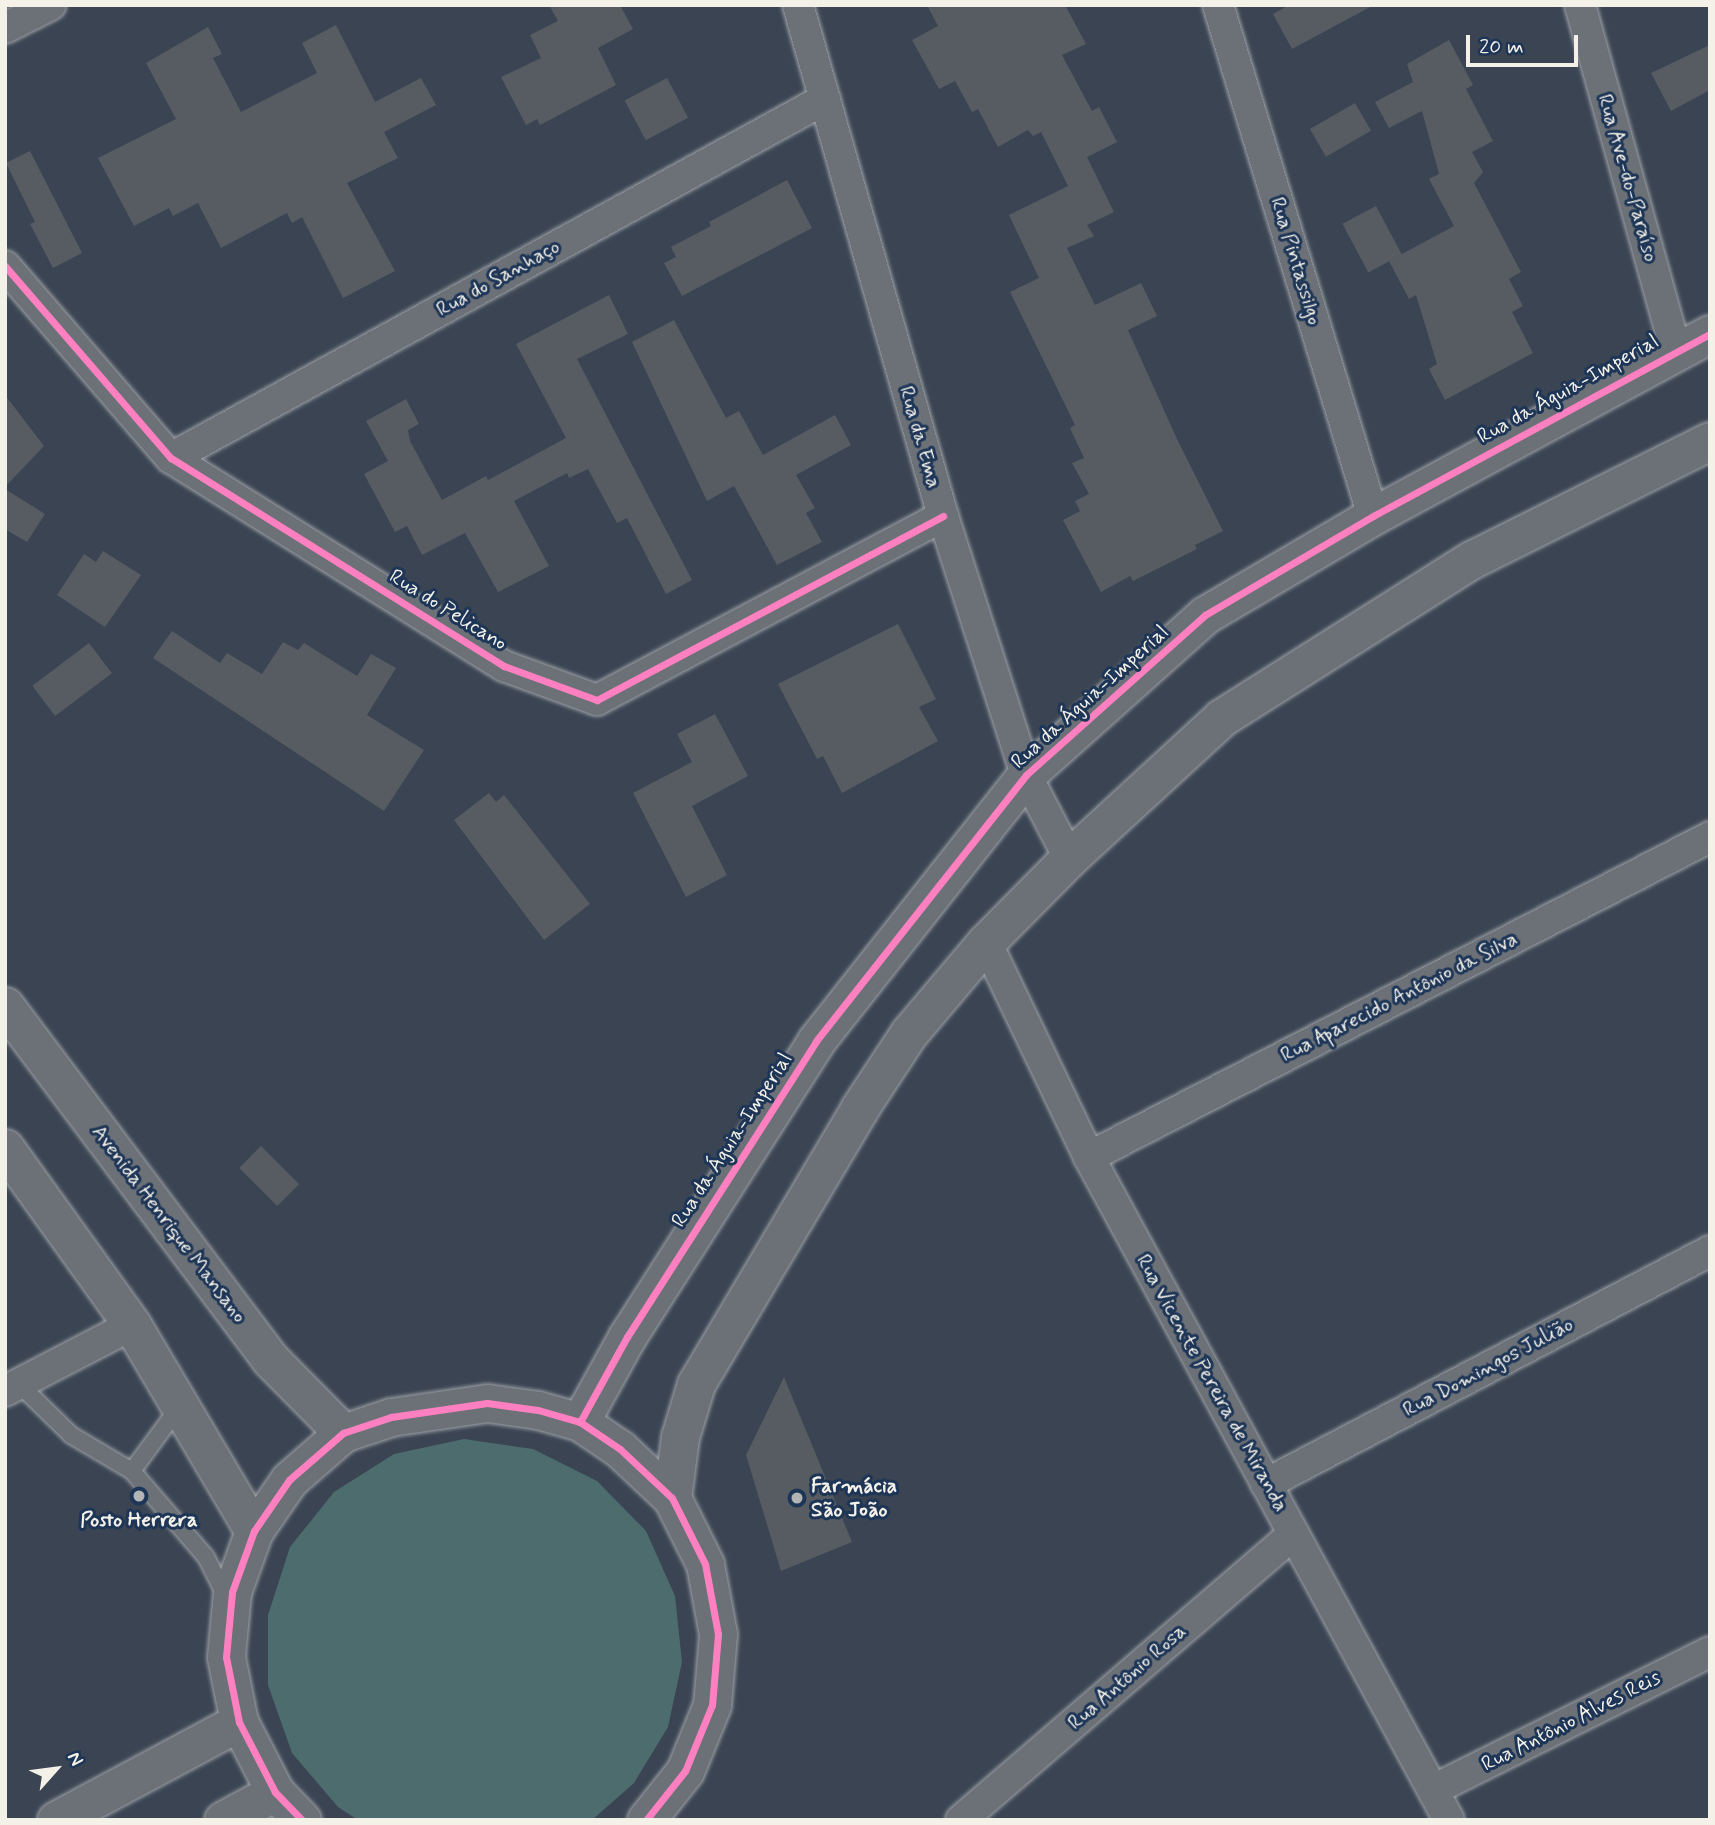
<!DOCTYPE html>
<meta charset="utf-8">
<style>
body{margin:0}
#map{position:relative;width:1715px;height:1825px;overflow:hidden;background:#3a4452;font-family:Mynerve,sans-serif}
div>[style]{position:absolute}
.green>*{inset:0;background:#4d6c6e}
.building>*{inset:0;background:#575c63;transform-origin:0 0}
.roads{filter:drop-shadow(0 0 2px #9ea2a7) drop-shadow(0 0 2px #9ea2a7)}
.service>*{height:16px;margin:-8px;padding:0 8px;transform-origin:8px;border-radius:8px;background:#6c7177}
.minor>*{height:30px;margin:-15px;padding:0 15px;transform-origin:15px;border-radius:15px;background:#6c7177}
.tertiary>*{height:37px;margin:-18.5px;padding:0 18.5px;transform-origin:18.5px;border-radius:18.5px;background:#6c7177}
.cycleway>*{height:7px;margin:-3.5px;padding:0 3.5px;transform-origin:3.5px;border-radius:3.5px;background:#ff80c0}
.dots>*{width:19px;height:19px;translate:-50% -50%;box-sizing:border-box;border:4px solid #1d3557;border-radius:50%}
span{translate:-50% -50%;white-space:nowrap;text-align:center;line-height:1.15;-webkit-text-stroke:6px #1d3557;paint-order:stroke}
.street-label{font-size:21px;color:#f4f1e8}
.poi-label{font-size:21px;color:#f4f1e8;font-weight:700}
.left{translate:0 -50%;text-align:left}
.frame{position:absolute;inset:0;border:7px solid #f4f1e8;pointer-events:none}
.north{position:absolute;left:21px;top:1734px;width:70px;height:70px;-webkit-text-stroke:5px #1d3557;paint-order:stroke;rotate:62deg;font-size:19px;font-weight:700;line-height:28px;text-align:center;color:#f4f1e8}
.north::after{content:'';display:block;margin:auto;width:24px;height:32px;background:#f4f1e8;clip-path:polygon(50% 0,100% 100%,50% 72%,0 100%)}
.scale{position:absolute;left:1466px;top:35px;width:112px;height:32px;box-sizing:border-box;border:4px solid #f4f1e8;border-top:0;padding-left:9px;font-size:21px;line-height:24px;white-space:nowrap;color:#f4f1e8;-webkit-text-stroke:5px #1d3557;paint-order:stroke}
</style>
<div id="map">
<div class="green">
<i style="clip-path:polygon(464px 1439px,533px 1449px,597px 1481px,646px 1531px,675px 1596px,682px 1662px,668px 1727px,634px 1783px,592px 1820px,358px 1820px,338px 1807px,292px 1753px,268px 1685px,268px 1615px,290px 1547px,334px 1492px,394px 1454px)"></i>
</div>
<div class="building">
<i style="clip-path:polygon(549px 5px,620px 5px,633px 29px,598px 48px,616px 85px,540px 125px,537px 119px,526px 125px,501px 77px,541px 58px,530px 35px,558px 21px)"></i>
<i style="clip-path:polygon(927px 5px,1065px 5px,1086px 44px,1062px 55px,1092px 111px,1099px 107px,1117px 142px,1087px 157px,1114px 212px,1087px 225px,1094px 236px,1067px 248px,1095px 305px,1141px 283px,1157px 316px,1128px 330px,1177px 439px,1223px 531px,1195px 545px,1197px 549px,1133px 581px,1130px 576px,1101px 592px,1063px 520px,1080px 511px,1075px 501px,1089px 494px,1072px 463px,1084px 458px,1070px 428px,1075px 425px,1010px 292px,1039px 278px,1009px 215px,1068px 186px,1041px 132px,1033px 136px,1028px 130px,998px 147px,978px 109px,972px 112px,955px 81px,939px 89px,912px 40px,938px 26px)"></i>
<i style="clip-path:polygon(1289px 5px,1374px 5px,1292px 49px,1273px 14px)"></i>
<i style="clip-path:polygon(336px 25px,375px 102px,421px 78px,436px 105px,384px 132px,398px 158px,347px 183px,395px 271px,343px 298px,302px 217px,292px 223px,287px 213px,221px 248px,198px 203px,173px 216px,169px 208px,134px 226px,98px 158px,176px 119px,146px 63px,208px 27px,222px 54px,213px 58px,241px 112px,317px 73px,302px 43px)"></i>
<i style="clip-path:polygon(1449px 40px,1473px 85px,1466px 89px,1493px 141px,1472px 152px,1483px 172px,1474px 183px,1521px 272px,1509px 279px,1523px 306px,1512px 312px,1533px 353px,1445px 400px,1429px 369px,1437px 364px,1416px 295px,1409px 299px,1389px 261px,1454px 226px,1429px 179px,1439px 174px,1422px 111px,1389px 128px,1375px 102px,1413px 82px,1407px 64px)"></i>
<i style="clip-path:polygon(1710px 45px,1710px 90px,1671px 111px,1651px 73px)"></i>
<i style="left:667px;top:78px;width:45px;height:48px;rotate:62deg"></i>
<i style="left:1355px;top:103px;width:32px;height:52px;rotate:60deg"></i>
<i style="clip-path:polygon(30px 151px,82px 253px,53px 268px,30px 224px,35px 222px,6px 163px)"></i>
<i style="clip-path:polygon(787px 180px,812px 228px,682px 296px,664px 263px,676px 257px,671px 247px,711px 226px,709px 222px)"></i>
<i style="left:1376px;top:206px;width:55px;height:38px;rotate:62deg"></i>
<i style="clip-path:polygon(609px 295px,628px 334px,577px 359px,692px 580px,666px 594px,627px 518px,617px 523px,588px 469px,569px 478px,567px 473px,514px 501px,549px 566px,498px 592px,465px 533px,422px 555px,407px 526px,395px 532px,364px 474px,388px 461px,366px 421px,406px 399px,419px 424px,408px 430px,410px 441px,442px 500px,486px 476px,488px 480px,566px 438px,516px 344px)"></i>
<i style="clip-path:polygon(674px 320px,726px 418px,739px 411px,763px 455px,835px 415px,851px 445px,796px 475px,815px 508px,806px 513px,822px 542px,777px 565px,734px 486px,707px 501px,632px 342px)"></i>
<i style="clip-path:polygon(5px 395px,44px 446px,5px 487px)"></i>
<i style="clip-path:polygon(5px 489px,45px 514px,27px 542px,5px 529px)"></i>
<i style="clip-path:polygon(103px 551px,141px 575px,105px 627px,57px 595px,84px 554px,96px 562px)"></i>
<i style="clip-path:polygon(898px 624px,936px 699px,919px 707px,938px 741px,842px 793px,823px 756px,817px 759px,778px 684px)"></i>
<i style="clip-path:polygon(172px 631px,220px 663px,227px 653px,262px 674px,283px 642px,298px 650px,304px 643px,357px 676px,371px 654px,396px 668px,367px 715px,424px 750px,384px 811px,153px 658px)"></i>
<i style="left:89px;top:643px;width:38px;height:71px;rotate:53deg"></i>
<i style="clip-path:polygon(715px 714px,748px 776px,692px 806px,727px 875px,686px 897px,633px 793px,692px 762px,677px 734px)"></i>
<i style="clip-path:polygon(489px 793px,496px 802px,504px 795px,590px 904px,544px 940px,454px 820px)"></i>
<i style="left:261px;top:1146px;width:54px;height:31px;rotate:45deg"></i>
<i style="clip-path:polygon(784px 1377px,852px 1542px,781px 1571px,746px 1455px)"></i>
</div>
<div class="roads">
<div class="service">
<i style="left:19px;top:1384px;width:73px;rotate:44.4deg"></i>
<i style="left:71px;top:1435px;width:71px;rotate:30.5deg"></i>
<i style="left:132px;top:1471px;width:113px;rotate:49.3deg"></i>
<i style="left:206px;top:1557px;width:45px;rotate:63.4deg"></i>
<i style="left:132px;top:1471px;width:81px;rotate:-53.6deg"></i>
</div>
<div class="minor">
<i style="left:798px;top:5px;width:531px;rotate:74.16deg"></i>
<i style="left:943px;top:516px;width:272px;rotate:72.2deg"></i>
<i style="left:1026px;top:775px;width:93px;rotate:62.6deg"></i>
<i style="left:1218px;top:5px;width:534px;rotate:73.13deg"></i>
<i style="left:1580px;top:5px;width:358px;rotate:74.5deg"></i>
<i style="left:5px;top:28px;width:51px;rotate:-26.6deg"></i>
<i style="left:5px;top:266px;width:254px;rotate:49.2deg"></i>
<i style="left:171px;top:458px;width:393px;rotate:32deg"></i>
<i style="left:504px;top:666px;width:99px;rotate:20.1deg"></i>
<i style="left:597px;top:700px;width:392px;rotate:-28deg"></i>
<i style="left:171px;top:458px;width:746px;rotate:-28.76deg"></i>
<i style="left:986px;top:942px;width:238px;rotate:64.4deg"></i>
<i style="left:1089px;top:1157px;width:754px;rotate:61.5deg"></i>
<i style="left:1089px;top:1157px;width:699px;rotate:-27.26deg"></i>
<i style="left:5px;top:1391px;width:143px;rotate:-27.5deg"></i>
<i style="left:1266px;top:1484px;width:501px;rotate:-27.69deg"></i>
<i style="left:1433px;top:1790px;width:309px;rotate:-26.5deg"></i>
<i style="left:961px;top:1820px;width:438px;rotate:-40.7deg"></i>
</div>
<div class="tertiary">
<i style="left:5px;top:1006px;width:443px;rotate:53.1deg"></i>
<i style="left:271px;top:1360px;width:103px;rotate:45.4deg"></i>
<i style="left:5px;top:1148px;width:218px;rotate:54.3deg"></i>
<i style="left:132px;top:1325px;width:239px;rotate:59.4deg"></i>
<i style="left:580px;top:1422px;width:97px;rotate:-61.1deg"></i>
<i style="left:627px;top:1337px;width:351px;rotate:-57.4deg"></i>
<i style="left:816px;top:1041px;width:339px;rotate:-51.7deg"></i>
<i style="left:1026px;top:775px;width:240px;rotate:-41.8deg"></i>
<i style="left:1205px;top:615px;width:195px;rotate:-30.5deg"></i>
<i style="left:1373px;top:516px;width:383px;rotate:-28.4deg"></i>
<i style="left:672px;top:1498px;width:62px;rotate:-82.5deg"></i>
<i style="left:680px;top:1437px;width:55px;rotate:-73.2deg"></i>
<i style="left:696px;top:1384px;width:320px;rotate:-59.3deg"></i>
<i style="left:859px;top:1109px;width:91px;rotate:-56.7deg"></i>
<i style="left:909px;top:1033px;width:119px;rotate:-49.8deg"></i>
<i style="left:986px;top:942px;width:118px;rotate:-45.3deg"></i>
<i style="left:1069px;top:858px;width:207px;rotate:-42.6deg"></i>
<i style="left:1221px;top:718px;width:296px;rotate:-32.3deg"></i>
<i style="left:1471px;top:560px;width:267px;rotate:-26.5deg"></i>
<i style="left:56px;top:1820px;width:208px;rotate:-28.2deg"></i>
<i style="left:223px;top:1820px;width:59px;rotate:-28.3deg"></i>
<i style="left:302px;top:1820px;width:39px;rotate:-134deg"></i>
<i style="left:275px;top:1792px;width:79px;rotate:-117.2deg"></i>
<i style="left:239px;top:1722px;width:66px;rotate:-101.3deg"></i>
<i style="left:226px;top:1657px;width:65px;rotate:-84.7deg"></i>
<i style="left:232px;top:1592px;width:65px;rotate:-70.2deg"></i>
<i style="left:254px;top:1531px;width:62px;rotate:-55.5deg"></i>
<i style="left:289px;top:1480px;width:72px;rotate:-41deg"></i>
<i style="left:343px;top:1433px;width:51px;rotate:-18.4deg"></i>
<i style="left:391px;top:1417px;width:97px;rotate:-8.3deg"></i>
<i style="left:487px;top:1403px;width:51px;rotate:7.8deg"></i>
<i style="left:538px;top:1410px;width:44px;rotate:15.9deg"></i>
<i style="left:580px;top:1422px;width:48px;rotate:34deg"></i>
<i style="left:620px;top:1449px;width:71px;rotate:43.3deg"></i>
<i style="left:672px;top:1498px;width:74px;rotate:63.4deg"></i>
<i style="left:705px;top:1564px;width:71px;rotate:79.5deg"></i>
<i style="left:718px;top:1634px;width:71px;rotate:94.8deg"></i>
<i style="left:712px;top:1705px;width:71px;rotate:112.2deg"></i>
<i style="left:685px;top:1771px;width:63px;rotate:128.5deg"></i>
</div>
</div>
<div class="cycleway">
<i style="left:5px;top:266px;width:254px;rotate:49.2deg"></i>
<i style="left:171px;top:458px;width:393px;rotate:32deg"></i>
<i style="left:504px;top:666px;width:99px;rotate:20.1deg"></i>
<i style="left:597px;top:700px;width:392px;rotate:-28deg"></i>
<i style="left:580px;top:1422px;width:97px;rotate:-61.1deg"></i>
<i style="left:627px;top:1337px;width:351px;rotate:-57.4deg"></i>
<i style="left:816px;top:1041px;width:339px;rotate:-51.7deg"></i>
<i style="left:1026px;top:775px;width:240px;rotate:-41.8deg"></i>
<i style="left:1205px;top:615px;width:195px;rotate:-30.5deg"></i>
<i style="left:1373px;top:516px;width:383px;rotate:-28.4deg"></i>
<i style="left:302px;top:1820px;width:39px;rotate:-134deg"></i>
<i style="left:275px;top:1792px;width:79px;rotate:-117.2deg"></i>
<i style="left:239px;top:1722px;width:66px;rotate:-101.3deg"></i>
<i style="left:226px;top:1657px;width:65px;rotate:-84.7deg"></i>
<i style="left:232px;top:1592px;width:65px;rotate:-70.2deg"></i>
<i style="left:254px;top:1531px;width:62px;rotate:-55.5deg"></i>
<i style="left:289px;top:1480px;width:72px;rotate:-41deg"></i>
<i style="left:343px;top:1433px;width:51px;rotate:-18.4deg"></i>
<i style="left:391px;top:1417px;width:97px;rotate:-8.3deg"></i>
<i style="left:487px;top:1403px;width:51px;rotate:7.8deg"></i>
<i style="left:538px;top:1410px;width:44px;rotate:15.9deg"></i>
<i style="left:580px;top:1422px;width:48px;rotate:34deg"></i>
<i style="left:620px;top:1449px;width:71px;rotate:43.3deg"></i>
<i style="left:672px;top:1498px;width:74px;rotate:63.4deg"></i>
<i style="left:705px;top:1564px;width:71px;rotate:79.5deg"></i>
<i style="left:718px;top:1634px;width:71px;rotate:94.8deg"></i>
<i style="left:712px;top:1705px;width:71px;rotate:112.2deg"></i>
<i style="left:685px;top:1771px;width:63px;rotate:128.5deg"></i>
</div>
<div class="dots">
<i style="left:139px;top:1496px;background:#b3b4b4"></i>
<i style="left:797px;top:1498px;background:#b3b4b4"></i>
</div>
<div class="street-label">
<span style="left:1628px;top:178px;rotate:74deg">Rua Ave-do-Paraíso</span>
<span style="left:1296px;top:261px;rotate:73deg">Rua Pintassilgo</span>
<span style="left:498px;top:278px;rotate:-29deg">Rua do Sanhaço</span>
<span style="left:1568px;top:389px;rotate:-29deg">Rua da Águia-Imperial</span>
<span style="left:920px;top:437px;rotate:74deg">Rua da Ema</span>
<span style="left:448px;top:610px;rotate:32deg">Rua do Pelicano</span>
<span style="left:1090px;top:697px;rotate:-42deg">Rua da Águia-Imperial</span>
<span style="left:1399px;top:997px;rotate:-27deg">Rua Aparecido Antônio da Silva</span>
<span style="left:732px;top:1140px;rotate:-57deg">Rua da Águia-Imperial</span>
<span style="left:169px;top:1224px;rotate:53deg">Avenida Henrique Mansano</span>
<span style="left:1488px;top:1367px;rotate:-28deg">Rua Domingos Julião</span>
<span style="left:1212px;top:1383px;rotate:61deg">Rua Vicente Pereira de Miranda</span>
<span style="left:1127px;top:1677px;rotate:-41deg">Rua Antônio Rosa</span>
<span style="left:1571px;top:1721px;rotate:-27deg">Rua Antônio Alves Reis</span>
</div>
<div class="poi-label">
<span class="left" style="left:811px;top:1498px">Farmácia<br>São João</span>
<span style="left:139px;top:1520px">Posto Herrera</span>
</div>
<div class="frame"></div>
<div class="north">N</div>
<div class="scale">20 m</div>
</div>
